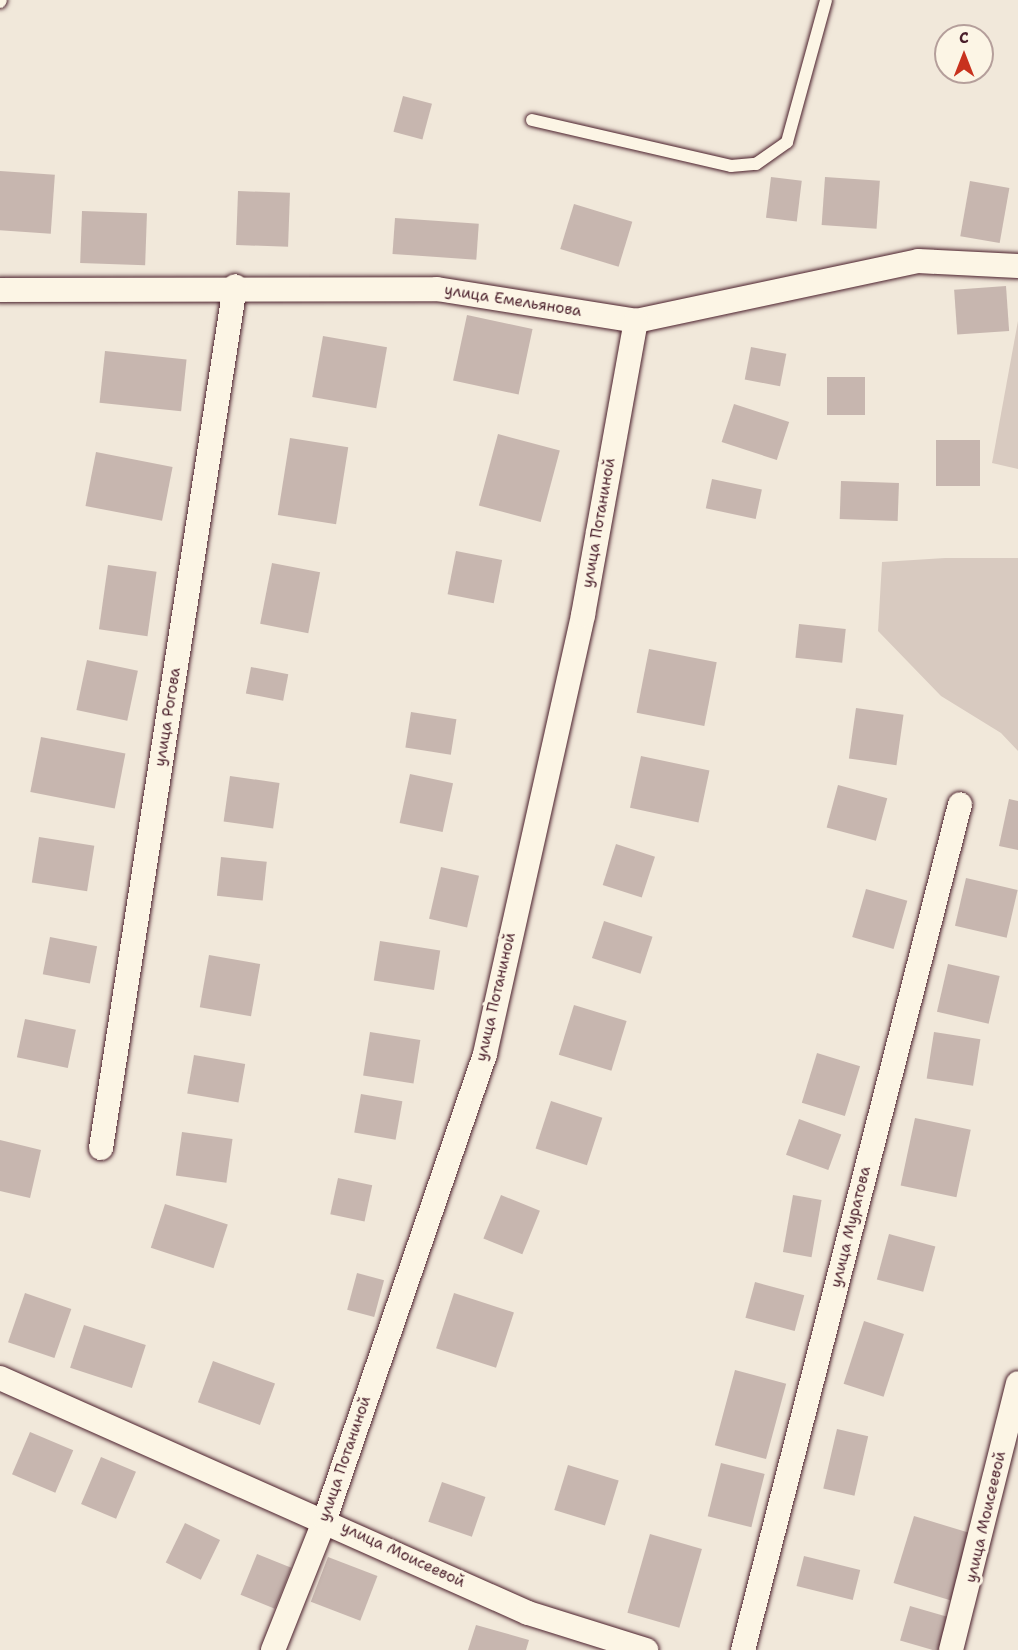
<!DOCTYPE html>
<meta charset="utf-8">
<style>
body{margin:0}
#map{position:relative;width:1018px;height:1650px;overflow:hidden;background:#f1e8da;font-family:"Shantell Sans",sans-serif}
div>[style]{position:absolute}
.green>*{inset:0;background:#d8cac0}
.building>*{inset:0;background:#c7b6af;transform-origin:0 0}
.roads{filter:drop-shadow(0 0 2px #4a1f2b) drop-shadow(0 0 2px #4a1f2b)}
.service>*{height:12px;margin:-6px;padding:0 6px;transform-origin:6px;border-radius:6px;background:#fcf5e5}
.minor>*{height:24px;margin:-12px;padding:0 12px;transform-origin:12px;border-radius:12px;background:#fcf5e5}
span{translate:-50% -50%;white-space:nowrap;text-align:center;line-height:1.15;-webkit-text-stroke:6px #fcf5e5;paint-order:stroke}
.street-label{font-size:15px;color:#4a1f2b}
.north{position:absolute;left:934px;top:24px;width:60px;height:60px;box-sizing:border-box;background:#fcf5e5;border:2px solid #b59f9b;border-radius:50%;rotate:0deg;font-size:16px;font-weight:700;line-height:24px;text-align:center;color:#4a1f2b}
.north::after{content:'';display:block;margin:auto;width:21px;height:27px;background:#c8321e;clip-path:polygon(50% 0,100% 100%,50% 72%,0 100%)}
</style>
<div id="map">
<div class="green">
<i style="clip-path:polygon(1018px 321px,1018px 469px,992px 463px)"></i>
<i style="clip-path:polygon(945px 558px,1018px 558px,1018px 751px,1001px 733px,941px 696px,878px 631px,882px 562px)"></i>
</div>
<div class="building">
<i style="left:403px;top:96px;width:30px;height:37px;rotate:15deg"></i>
<i style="left:0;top:171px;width:55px;height:59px;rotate:4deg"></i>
<i style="left:771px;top:177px;width:31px;height:41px;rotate:7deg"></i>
<i style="left:825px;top:177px;width:55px;height:48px;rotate:4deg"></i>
<i style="left:970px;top:181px;width:40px;height:56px;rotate:10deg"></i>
<i style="left:238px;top:191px;width:52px;height:54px;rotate:2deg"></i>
<i style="left:574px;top:204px;width:61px;height:47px;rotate:17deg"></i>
<i style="left:82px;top:211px;width:65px;height:52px;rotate:2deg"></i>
<i style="left:395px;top:218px;width:84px;height:36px;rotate:4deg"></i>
<i style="left:1006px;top:286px;width:45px;height:52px;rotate:86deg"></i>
<i style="left:467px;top:315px;width:67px;height:67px;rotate:12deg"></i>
<i style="left:323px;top:336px;width:65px;height:62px;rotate:10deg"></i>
<i style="left:751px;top:347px;width:36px;height:33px;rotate:11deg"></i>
<i style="left:105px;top:351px;width:82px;height:52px;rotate:6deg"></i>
<i style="left:827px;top:377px;width:38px;height:38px"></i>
<i style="left:734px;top:404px;width:58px;height:40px;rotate:18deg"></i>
<i style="left:498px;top:434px;width:64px;height:74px;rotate:15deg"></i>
<i style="left:290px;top:438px;width:59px;height:78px;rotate:9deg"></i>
<i style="left:936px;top:440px;width:44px;height:46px"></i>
<i style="left:96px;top:452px;width:78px;height:55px;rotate:11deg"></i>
<i style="left:712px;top:479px;width:51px;height:30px;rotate:12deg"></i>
<i style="left:841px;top:481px;width:58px;height:38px;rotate:2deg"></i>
<i style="left:456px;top:551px;width:47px;height:44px;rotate:11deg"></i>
<i style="left:272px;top:563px;width:49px;height:62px;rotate:11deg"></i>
<i style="left:108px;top:565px;width:49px;height:65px;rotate:8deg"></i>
<i style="left:799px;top:624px;width:47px;height:34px;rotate:6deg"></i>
<i style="left:649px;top:649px;width:69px;height:65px;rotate:11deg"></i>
<i style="left:87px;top:660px;width:52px;height:51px;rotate:12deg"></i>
<i style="left:251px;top:667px;width:38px;height:27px;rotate:11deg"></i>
<i style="left:856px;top:708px;width:48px;height:51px;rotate:8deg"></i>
<i style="left:411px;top:712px;width:46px;height:36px;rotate:9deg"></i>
<i style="left:41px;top:737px;width:86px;height:56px;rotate:11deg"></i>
<i style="left:641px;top:756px;width:70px;height:53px;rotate:12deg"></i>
<i style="left:410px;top:774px;width:44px;height:50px;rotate:12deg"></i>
<i style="left:230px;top:776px;width:50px;height:46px;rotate:8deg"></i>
<i style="left:838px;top:785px;width:51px;height:44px;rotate:15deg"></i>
<i style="clip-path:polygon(1009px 799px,1018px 801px,1018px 850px,999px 846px)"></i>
<i style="left:39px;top:837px;width:56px;height:46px;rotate:9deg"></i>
<i style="left:616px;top:844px;width:41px;height:43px;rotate:18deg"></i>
<i style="left:221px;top:857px;width:46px;height:39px;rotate:6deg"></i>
<i style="left:441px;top:867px;width:39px;height:53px;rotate:13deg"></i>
<i style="left:966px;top:878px;width:53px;height:49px;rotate:13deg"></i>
<i style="left:866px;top:889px;width:43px;height:50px;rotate:16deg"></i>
<i style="left:604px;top:921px;width:51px;height:39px;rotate:18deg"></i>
<i style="left:50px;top:937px;width:48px;height:38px;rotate:11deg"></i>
<i style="left:380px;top:941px;width:61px;height:40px;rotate:9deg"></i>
<i style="left:209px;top:955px;width:52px;height:53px;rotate:10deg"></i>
<i style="left:948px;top:964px;width:53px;height:49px;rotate:13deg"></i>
<i style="left:574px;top:1005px;width:55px;height:52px;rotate:17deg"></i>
<i style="left:25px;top:1019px;width:52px;height:39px;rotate:12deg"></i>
<i style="left:370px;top:1032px;width:51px;height:44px;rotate:9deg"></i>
<i style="left:934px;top:1032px;width:47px;height:47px;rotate:9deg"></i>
<i style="left:817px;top:1053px;width:45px;height:52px;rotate:17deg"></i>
<i style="left:194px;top:1055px;width:52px;height:39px;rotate:10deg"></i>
<i style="left:361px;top:1094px;width:42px;height:39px;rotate:10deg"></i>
<i style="left:551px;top:1101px;width:54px;height:50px;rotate:18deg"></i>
<i style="left:915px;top:1118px;width:57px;height:69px;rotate:12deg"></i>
<i style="left:799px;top:1119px;width:45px;height:38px;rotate:20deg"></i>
<i style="left:182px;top:1132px;width:51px;height:44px;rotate:8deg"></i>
<i style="clip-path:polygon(0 1140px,41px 1150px,30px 1198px,0 1191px)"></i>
<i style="left:338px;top:1178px;width:35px;height:37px;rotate:12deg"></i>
<i style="left:501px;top:1195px;width:42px;height:47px;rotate:22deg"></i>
<i style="left:793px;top:1195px;width:29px;height:58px;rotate:10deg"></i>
<i style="left:165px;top:1204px;width:66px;height:46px;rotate:18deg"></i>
<i style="left:889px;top:1234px;width:48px;height:47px;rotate:15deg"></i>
<i style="left:357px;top:1273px;width:28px;height:38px;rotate:15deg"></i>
<i style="left:755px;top:1282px;width:51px;height:37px;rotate:15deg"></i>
<i style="left:25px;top:1293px;width:49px;height:52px;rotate:19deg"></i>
<i style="left:454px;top:1293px;width:63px;height:58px;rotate:18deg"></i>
<i style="left:864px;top:1321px;width:42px;height:66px;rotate:18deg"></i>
<i style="left:84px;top:1325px;width:65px;height:45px;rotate:18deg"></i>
<i style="left:213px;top:1361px;width:66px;height:44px;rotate:20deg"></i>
<i style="left:735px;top:1370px;width:53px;height:78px;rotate:15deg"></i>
<i style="left:837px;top:1429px;width:32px;height:61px;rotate:13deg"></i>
<i style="left:30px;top:1432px;width:47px;height:46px;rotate:23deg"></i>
<i style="left:101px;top:1457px;width:38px;height:51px;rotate:23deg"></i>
<i style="left:721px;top:1463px;width:45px;height:55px;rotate:14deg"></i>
<i style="left:568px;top:1465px;width:53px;height:47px;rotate:17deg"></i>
<i style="left:442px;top:1482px;width:46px;height:42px;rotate:19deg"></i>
<i style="left:914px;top:1516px;width:61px;height:70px;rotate:17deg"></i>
<i style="left:185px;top:1523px;width:39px;height:44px;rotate:26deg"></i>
<i style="left:650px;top:1534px;width:54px;height:82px;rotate:16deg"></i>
<i style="left:257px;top:1554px;width:37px;height:44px;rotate:22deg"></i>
<i style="left:804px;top:1556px;width:58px;height:31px;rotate:14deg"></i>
<i style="left:328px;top:1557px;width:53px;height:48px;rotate:21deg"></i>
<i style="left:910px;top:1606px;width:45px;height:36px;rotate:16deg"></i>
<i style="clip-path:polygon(476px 1625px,529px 1640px,526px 1650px,468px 1650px)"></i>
</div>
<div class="roads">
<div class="service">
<i style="left:0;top:2px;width:2px;rotate:-63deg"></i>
<i style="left:532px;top:120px;width:204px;rotate:13deg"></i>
<i style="left:731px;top:166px;width:25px;rotate:-5deg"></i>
<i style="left:756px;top:164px;width:38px;rotate:-35deg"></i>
<i style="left:787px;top:142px;width:147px;rotate:-74.6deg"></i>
</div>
<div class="minor">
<i style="left:0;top:290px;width:437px;rotate:-0.1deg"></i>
<i style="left:437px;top:289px;width:202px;rotate:9.1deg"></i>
<i style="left:636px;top:321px;width:288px;rotate:-12deg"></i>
<i style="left:918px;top:261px;width:100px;rotate:2.9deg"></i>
<i style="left:101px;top:1148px;width:872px;rotate:-81.16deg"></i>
<i style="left:0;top:1378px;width:578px;rotate:23.99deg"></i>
<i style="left:528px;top:1613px;width:124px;rotate:17.4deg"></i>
<i style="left:273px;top:1650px;width:141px;rotate:-68.3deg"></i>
<i style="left:325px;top:1519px;width:492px;rotate:-71deg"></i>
<i style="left:485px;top:1054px;width:450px;rotate:-77.4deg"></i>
<i style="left:583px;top:615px;width:299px;rotate:-79.8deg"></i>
<i style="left:743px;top:1650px;width:873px;rotate:-75.61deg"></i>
<i style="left:951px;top:1650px;width:275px;rotate:-75.9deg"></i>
</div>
</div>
<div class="street-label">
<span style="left:513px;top:301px;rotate:9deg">улица Емельянова</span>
<span style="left:599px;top:523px;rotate:-80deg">улица Потаниной</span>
<span style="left:168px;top:717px;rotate:-81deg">улица Рогова</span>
<span style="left:496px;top:997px;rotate:-77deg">улица Потаниной</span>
<span style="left:851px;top:1227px;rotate:-76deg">улица Муратова</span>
<span style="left:345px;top:1459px;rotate:-71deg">улица Потаниной</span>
<span style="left:986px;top:1517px;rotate:-77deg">улица Моисеевой</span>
<span style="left:403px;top:1555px;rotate:25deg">улица Моисеевой</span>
</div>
<div class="north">С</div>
</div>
